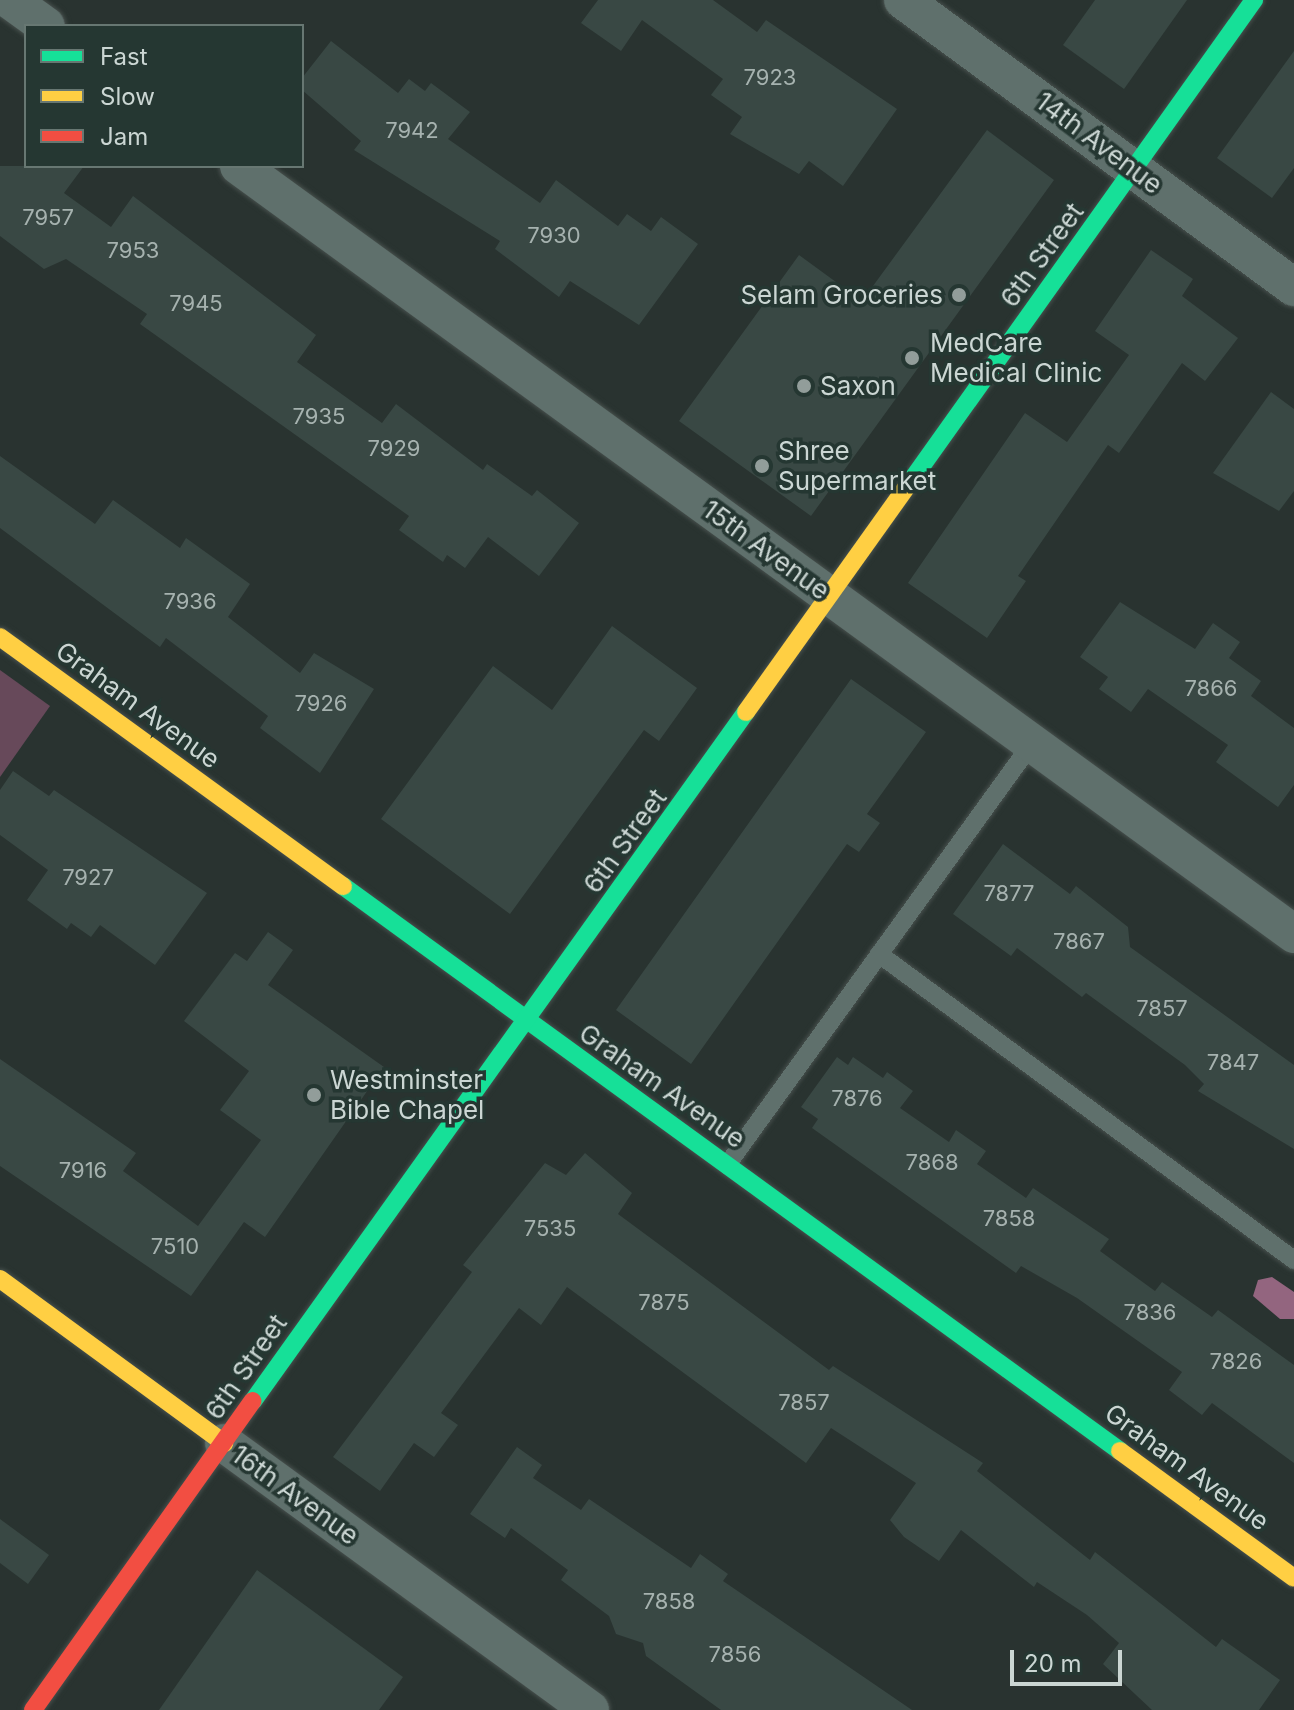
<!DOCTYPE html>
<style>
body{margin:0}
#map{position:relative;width:1294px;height:1710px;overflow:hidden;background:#293330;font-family:Inter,sans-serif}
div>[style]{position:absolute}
.green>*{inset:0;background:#67495a}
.water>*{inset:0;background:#93657f}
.building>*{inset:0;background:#394844}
.roads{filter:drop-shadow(0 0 2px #47504d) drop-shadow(0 0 2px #47504d)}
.lane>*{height:18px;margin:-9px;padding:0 9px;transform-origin:9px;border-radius:9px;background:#5f706c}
.street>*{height:38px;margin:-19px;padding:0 19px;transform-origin:19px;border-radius:19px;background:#5f706c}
.fast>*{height:18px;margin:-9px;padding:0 9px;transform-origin:9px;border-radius:9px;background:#16e098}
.slow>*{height:18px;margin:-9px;padding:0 9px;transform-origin:9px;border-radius:9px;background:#ffcf43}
.jam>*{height:18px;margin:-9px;padding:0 9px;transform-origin:9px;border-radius:9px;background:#f24e42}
.dots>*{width:22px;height:22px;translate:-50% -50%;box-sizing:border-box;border:4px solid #253732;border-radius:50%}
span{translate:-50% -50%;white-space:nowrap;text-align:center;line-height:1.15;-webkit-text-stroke:7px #253732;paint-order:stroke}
.number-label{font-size:22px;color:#a6b2af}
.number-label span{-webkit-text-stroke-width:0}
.street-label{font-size:26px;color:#cbd6d3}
.poi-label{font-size:26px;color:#cbd6d3}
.right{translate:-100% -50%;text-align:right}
.left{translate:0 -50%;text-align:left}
.legend{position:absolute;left:24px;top:24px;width:280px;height:144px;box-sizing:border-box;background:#253732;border:2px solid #677772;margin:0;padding:10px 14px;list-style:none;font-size:24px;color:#cbd6d3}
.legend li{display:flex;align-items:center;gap:16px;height:40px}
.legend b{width:40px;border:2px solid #677772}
.scale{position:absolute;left:1010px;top:1650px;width:112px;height:36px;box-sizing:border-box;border:4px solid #cbd6d3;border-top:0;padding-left:10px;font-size:24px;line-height:28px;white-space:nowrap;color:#cbd6d3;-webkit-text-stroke:6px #253732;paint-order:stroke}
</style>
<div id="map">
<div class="green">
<i style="clip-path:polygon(0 670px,50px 706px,0 777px)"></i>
</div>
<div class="water">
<i style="clip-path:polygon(1272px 1277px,1294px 1292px,1294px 1319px,1280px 1319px,1253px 1296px,1258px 1280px)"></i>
</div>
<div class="building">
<i style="clip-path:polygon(598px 0,713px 0,757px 32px,766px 20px,897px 109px,843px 186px,809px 161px,799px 174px,730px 134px,742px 117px,711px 95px,723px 79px,642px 20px,621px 51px,581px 23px)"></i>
<i style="clip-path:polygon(1095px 0,1187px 0,1124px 89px,1063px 45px)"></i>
<i style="clip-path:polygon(331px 41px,398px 93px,409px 79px,425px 91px,431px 83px,470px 112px,448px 139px,540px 203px,556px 180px,618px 226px,627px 214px,651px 231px,661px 217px,698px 244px,639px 325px,570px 281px,559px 297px,495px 249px,500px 241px,354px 150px,361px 141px,302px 90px,302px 78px)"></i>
<i style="clip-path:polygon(1294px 51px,1294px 168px,1272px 198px,1217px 158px)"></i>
<i style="clip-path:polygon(987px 130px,1054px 180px,811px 516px,679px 421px,799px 255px,862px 301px)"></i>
<i style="clip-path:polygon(0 166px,84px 166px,64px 193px,111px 227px,133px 196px,316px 335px,297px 362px,382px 423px,396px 404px,483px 470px,487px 464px,532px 496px,537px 490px,579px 523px,539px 576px,488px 537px,465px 568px,447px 555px,443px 562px,399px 530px,409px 516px,140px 324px,147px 314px,66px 259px,44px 269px,0 236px)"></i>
<i style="clip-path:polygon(1151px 250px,1193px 279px,1182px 296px,1238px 338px,1205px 381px,1182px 363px,1119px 453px,1108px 445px,1018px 576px,1026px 581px,987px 638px,908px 583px,1025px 413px,1067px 442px,1129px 355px,1095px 331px)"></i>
<i style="clip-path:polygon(1271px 392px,1294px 409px,1294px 491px,1279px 511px,1213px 473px)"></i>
<i style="clip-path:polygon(0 456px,95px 524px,113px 500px,180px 548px,186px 538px,250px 584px,228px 617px,300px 673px,314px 653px,374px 689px,320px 773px,260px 728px,268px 716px,166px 638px,160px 647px,0 528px)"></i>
<i style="clip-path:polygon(1120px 602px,1195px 649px,1213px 623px,1240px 642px,1229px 658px,1261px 681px,1251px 696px,1294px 728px,1294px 785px,1278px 807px,1216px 762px,1228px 745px,1148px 689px,1131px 712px,1099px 689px,1108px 677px,1080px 657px)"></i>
<i style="clip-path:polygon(612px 626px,697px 688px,659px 741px,644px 730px,510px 914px,381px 819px,493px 666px,552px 710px)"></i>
<i style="clip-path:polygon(851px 679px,926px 732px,867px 814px,880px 823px,859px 852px,847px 844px,691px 1064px,616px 1010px)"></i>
<i style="clip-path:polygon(13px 771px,49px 796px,54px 790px,207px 893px,155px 965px,100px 925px,91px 937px,71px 923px,67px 929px,27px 900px,48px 870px,0 835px,0 790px)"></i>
<i style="clip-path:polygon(1003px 844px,1070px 894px,1076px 886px,1128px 927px,1130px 947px,1294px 1065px,1294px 1149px,1198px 1091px,1204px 1084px,1185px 1065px,1086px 993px,1082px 997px,1017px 948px,1011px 956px,953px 914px)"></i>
<i style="clip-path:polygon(268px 932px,293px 950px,268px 985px,384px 1067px,265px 1237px,244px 1222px,191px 1296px,0 1166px,0 1059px,136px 1153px,123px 1171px,198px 1226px,261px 1140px,220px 1110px,249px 1071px,184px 1021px,235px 953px,247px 961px)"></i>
<i style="clip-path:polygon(837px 1057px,848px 1065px,853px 1057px,883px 1078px,887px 1072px,913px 1091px,900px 1108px,949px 1142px,956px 1130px,986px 1151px,977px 1164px,1026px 1198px,1033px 1188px,1109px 1239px,1100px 1251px,1155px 1291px,1162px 1282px,1212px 1317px,1218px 1310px,1294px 1365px,1294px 1463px,1212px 1403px,1202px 1415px,1169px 1390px,1182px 1372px,1077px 1298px,1021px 1266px,1016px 1273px,812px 1128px,818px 1119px,801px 1107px)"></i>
<i style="clip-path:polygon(585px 1153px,632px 1193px,618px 1214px,829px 1370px,833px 1366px,983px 1463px,977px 1471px,1090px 1560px,1095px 1552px,1216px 1647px,1222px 1639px,1280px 1680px,1259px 1710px,1152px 1710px,1103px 1664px,1119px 1643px,1087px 1615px,1037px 1582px,1034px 1587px,961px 1530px,939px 1561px,904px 1537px,890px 1520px,916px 1483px,831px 1428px,806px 1463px,567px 1287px,541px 1325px,519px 1308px,441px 1413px,458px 1425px,434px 1457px,414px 1443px,380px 1491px,333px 1457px,472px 1272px,463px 1265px,545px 1163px,566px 1175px)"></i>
<i style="clip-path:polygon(517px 1447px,542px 1465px,533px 1478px,581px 1510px,589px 1499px,691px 1568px,700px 1554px,728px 1574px,723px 1581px,912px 1710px,721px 1710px,646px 1656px,643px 1643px,616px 1634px,609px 1616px,561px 1580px,568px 1570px,511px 1528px,505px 1538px,470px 1514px)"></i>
<i style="clip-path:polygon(0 1519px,49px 1555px,28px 1584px,0 1563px)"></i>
<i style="clip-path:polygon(257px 1570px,403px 1677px,379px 1710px,159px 1710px)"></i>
</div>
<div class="roads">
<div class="lane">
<i style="left:879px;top:954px;width:516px;rotate:36.4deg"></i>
<i style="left:727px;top:1165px;width:517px;rotate:-54.13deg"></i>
</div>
<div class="street">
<i style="left:10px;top:0;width:44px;rotate:35.8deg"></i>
<i style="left:903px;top:0;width:485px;rotate:36.3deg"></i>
<i style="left:239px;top:166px;width:1305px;rotate:36.05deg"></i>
<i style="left:224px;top:1443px;width:453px;rotate:36.1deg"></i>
</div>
<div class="fast">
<i style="left:911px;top:481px;width:591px;rotate:-54.51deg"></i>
<i style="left:343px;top:886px;width:961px;rotate:36.02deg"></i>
<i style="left:253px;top:1401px;width:847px;rotate:-54.42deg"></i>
</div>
<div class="slow">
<i style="left:0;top:637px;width:424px;rotate:36deg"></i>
<i style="left:746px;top:712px;width:284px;rotate:-54.5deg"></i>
<i style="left:0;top:1279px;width:278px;rotate:36.2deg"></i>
<i style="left:1120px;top:1451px;width:215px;rotate:36.1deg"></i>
</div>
<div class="jam">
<i style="left:33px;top:1710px;width:379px;rotate:-54.6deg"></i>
</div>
</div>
<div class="dots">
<i style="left:959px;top:295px;background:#929d9a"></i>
<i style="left:912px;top:358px;background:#929d9a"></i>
<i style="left:804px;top:386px;background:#929d9a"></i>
<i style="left:762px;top:466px;background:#929d9a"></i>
<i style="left:314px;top:1095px;background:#929d9a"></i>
</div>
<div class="number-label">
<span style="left:770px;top:78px">7923</span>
<span style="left:412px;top:131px">7942</span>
<span style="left:48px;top:218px">7957</span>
<span style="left:554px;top:236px">7930</span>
<span style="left:133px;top:251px">7953</span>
<span style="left:196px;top:304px">7945</span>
<span style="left:319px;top:417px">7935</span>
<span style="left:394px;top:449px">7929</span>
<span style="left:190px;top:602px">7936</span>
<span style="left:1211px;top:689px">7866</span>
<span style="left:321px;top:704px">7926</span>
<span style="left:88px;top:878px">7927</span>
<span style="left:1009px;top:894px">7877</span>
<span style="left:1079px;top:942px">7867</span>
<span style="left:1162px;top:1009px">7857</span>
<span style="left:1233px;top:1063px">7847</span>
<span style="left:857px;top:1099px">7876</span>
<span style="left:932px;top:1163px">7868</span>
<span style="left:83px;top:1171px">7916</span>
<span style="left:1009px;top:1219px">7858</span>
<span style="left:550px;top:1229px">7535</span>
<span style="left:175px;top:1247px">7510</span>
<span style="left:664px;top:1303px">7875</span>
<span style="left:1150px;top:1313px">7836</span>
<span style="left:1236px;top:1362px">7826</span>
<span style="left:804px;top:1403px">7857</span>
<span style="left:669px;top:1602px">7858</span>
<span style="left:735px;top:1655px">7856</span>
</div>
<div class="street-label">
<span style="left:1099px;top:143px;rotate:37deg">14th Avenue</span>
<span style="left:1042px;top:255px;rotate:-54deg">6th Street</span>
<span style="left:766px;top:550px;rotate:36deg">15th Avenue</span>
<span style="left:138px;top:705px;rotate:36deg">Graham Avenue</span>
<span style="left:625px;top:841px;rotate:-54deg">6th Street</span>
<span style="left:662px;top:1086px;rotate:35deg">Graham Avenue</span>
<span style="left:246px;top:1367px;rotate:-55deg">6th Street</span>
<span style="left:1187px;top:1467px;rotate:36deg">Graham Avenue</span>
<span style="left:295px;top:1495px;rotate:36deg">16th Avenue</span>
</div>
<div class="poi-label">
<span class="right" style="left:943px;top:295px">Selam Groceries</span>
<span class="left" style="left:930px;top:358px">MedCare<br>Medical Clinic</span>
<span class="left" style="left:820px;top:386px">Saxon</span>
<span class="left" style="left:778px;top:466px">Shree<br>Supermarket</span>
<span class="left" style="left:330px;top:1095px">Westminster<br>Bible Chapel</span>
</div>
<ul class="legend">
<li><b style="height:10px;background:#16e098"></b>Fast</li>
<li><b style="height:10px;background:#ffcf43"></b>Slow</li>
<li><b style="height:10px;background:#f24e42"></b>Jam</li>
</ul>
<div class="scale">20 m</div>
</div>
